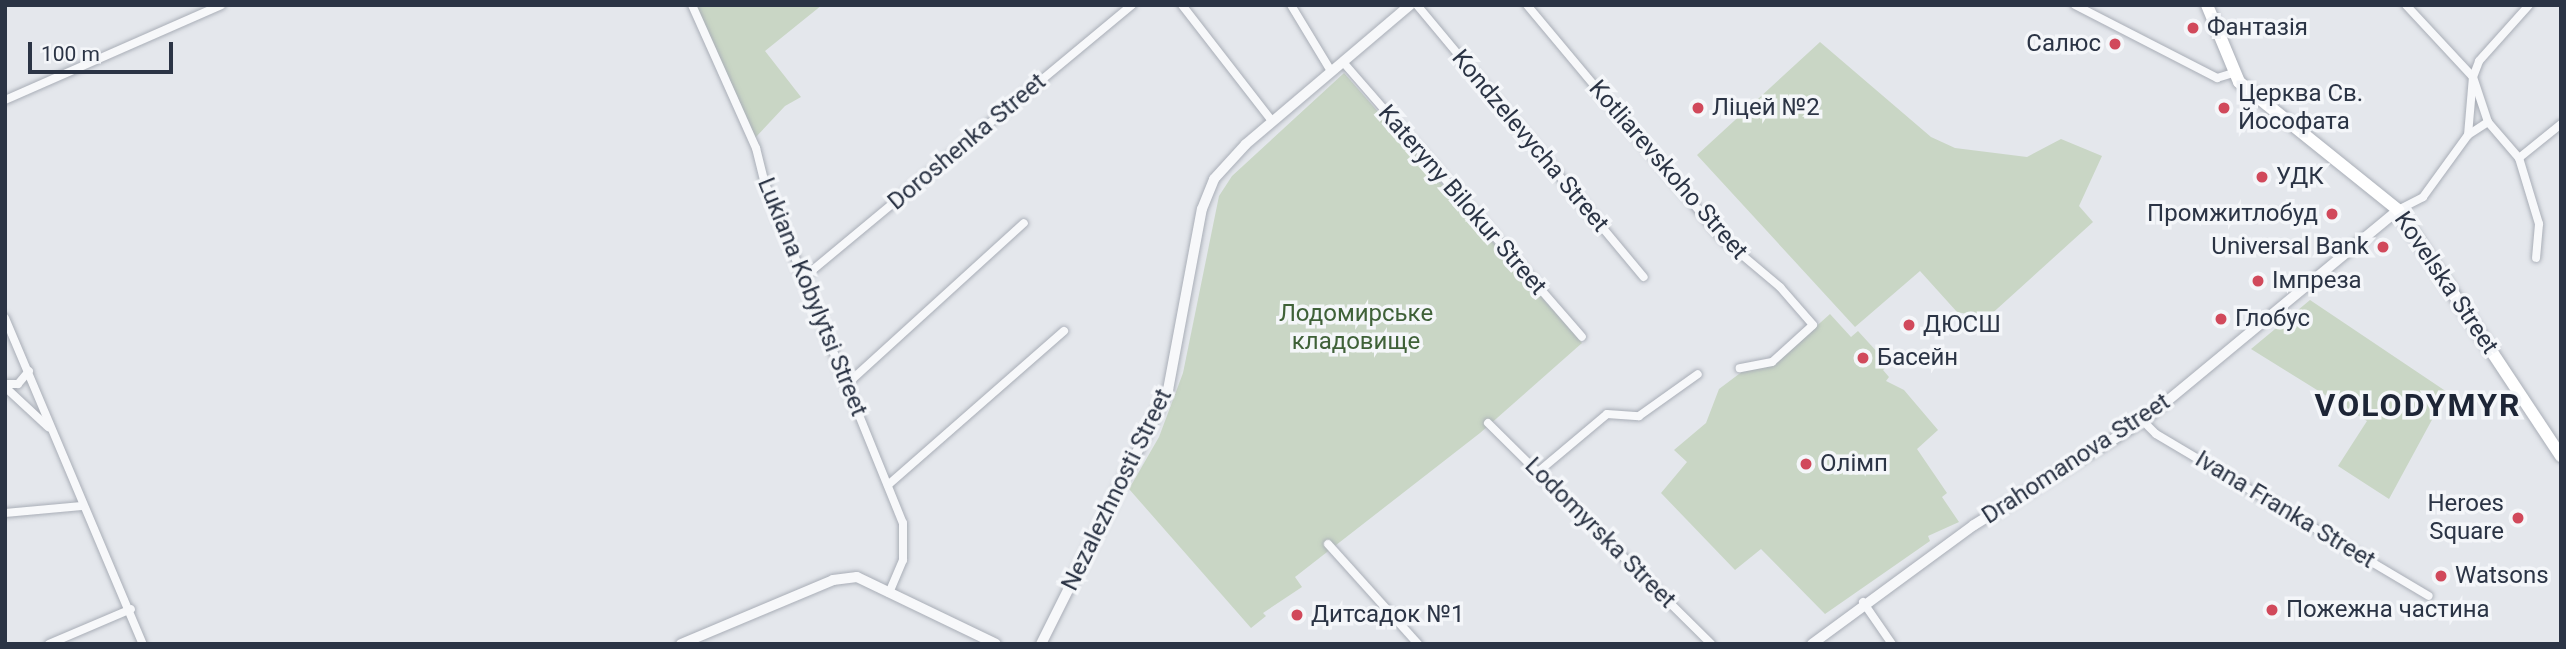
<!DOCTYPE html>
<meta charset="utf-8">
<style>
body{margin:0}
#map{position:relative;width:2566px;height:649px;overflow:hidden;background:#e4e7ec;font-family:Roboto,sans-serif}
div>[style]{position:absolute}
.green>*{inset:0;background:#c9d6c5}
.roads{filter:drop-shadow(0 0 2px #a9aeb7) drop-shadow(0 0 2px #a9aeb7)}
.minor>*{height:8px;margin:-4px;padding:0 4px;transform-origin:4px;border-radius:4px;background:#f7f8fa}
.tertiary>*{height:10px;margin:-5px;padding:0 5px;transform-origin:5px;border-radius:5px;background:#f7f8fa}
.primary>*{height:12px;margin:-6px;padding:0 6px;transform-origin:6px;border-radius:6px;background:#fff}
.dots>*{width:19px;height:19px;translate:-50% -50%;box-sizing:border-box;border:4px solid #f4f6f9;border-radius:50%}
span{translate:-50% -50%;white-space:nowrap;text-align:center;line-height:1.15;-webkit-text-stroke:7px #f4f6f9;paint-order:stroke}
.poi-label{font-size:24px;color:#2b3445}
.left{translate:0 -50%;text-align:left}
.right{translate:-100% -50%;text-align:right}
.street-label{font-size:24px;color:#2b3445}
.park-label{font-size:24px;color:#3f6138}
.district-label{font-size:32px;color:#1d2536;font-weight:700;letter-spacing:2px}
.frame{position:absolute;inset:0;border:7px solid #2b3445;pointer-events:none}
.scale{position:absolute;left:28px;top:42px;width:145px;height:32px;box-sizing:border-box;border:4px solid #2b3445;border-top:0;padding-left:9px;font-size:21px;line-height:24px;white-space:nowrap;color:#2b3445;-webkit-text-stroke:5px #f4f6f9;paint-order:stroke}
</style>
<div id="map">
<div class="green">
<i style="clip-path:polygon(694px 5px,822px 5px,765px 51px,801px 97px,785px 106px,755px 138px)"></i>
<i style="clip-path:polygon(1820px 42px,1931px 137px,1955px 148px,2027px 157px,2061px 139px,2102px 156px,2079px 206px,2093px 222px,1987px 318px,1957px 312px,1920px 271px,1855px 327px,1697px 155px)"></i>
<i style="clip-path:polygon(1344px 73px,1582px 343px,1480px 433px,1295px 577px,1302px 587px,1263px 613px,1266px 616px,1251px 628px,1129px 489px,1159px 437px,1183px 373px,1219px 196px,1232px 176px)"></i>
<i style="clip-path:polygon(2310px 300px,2447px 392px,2389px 499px,2338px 466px,2367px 421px,2251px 349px)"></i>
<i style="clip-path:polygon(1830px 314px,1851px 337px,1858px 331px,1889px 365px,1883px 370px,1889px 377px,1886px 381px,1904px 390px,1938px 430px,1917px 449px,1947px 493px,1942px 497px,1959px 522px,1928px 536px,1930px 541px,1825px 614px,1761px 549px,1735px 570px,1661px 493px,1687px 462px,1674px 450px,1706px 423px,1719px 389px,1743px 371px,1773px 365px)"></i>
</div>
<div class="roads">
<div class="minor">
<i style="left:692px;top:5px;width:157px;rotate:65.9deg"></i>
<i style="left:756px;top:148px;width:34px;rotate:76deg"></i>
<i style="left:764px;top:181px;width:369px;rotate:67.9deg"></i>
<i style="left:903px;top:523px;width:37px;rotate:90deg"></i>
<i style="left:903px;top:560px;width:36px;rotate:113deg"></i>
<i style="left:1182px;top:5px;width:147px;rotate:52.2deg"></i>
<i style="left:1291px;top:5px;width:77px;rotate:58.8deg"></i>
<i style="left:1417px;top:5px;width:354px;rotate:50.2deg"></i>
<i style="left:1527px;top:5px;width:305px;rotate:50.1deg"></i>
<i style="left:1723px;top:239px;width:75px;rotate:40.1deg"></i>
<i style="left:1780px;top:287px;width:50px;rotate:49deg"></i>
<i style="left:1813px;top:325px;width:55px;rotate:137.9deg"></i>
<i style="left:1772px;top:362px;width:33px;rotate:169deg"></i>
<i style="left:2075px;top:5px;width:160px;rotate:27.2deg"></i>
<i style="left:2217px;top:78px;width:17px;rotate:-17deg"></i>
<i style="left:2406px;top:5px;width:98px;rotate:47.1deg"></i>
<i style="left:2473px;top:77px;width:47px;rotate:71.6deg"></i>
<i style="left:2488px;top:122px;width:48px;rotate:49.3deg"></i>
<i style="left:2519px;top:158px;width:69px;rotate:73.1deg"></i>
<i style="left:2539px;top:224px;width:34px;rotate:95deg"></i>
<i style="left:1343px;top:62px;width:364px;rotate:49deg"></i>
<i style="left:5px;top:100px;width:236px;rotate:-23.7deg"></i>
<i style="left:2468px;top:135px;width:24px;rotate:-33deg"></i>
<i style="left:2519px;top:158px;width:54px;rotate:-39deg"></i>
<i style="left:2398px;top:210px;width:28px;rotate:-27deg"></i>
<i style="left:2423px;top:197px;width:77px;rotate:-54deg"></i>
<i style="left:2468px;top:135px;width:58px;rotate:-85.1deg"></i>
<i style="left:2473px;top:77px;width:17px;rotate:-69deg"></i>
<i style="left:2479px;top:61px;width:75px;rotate:-48.2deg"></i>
<i style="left:803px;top:278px;width:428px;rotate:-39.7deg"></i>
<i style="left:5px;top:318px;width:354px;rotate:67.1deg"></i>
<i style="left:5px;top:384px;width:13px"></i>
<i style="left:18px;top:384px;width:17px;rotate:-50deg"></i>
<i style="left:847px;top:384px;width:239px;rotate:-42.3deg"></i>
<i style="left:5px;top:387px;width:59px;rotate:42.9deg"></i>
<i style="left:2143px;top:421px;width:18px;rotate:45deg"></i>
<i style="left:2156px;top:434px;width:317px;rotate:30.7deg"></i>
<i style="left:1488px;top:423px;width:314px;rotate:44.7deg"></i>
<i style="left:1538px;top:472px;width:90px;rotate:-40deg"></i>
<i style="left:1607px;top:414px;width:32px;rotate:4deg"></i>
<i style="left:1639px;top:416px;width:72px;rotate:-35.4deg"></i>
<i style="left:888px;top:485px;width:234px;rotate:-41.2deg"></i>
<i style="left:5px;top:513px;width:77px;rotate:-5.2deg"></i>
<i style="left:1328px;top:544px;width:135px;rotate:48deg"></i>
<i style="left:1863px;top:602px;width:51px;rotate:55.4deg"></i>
<i style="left:49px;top:644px;width:89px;rotate:-23.1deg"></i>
</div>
<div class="tertiary">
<i style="left:681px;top:644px;width:165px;rotate:-22.8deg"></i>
<i style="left:833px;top:580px;width:24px;rotate:-7deg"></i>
<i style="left:857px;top:577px;width:154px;rotate:25.7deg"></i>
<i style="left:1041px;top:644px;width:284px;rotate:-63.4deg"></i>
<i style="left:1168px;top:390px;width:184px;rotate:-79.4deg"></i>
<i style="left:1202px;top:209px;width:32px;rotate:-68deg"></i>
<i style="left:1214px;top:179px;width:47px;rotate:-47.6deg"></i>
<i style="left:1246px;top:144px;width:215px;rotate:-40.3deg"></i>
<i style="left:1812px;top:644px;width:201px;rotate:-36.3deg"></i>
<i style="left:1974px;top:525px;width:198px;rotate:-31.6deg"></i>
<i style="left:2143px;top:421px;width:331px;rotate:-39.6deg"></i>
</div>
<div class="primary">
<i style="left:2207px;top:5px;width:83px;rotate:67.4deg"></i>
<i style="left:2239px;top:82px;width:204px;rotate:38.8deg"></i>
<i style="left:2398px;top:210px;width:295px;rotate:56.5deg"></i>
</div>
</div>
<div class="dots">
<i style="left:2193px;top:28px;background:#d1495b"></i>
<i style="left:2115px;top:44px;background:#d1495b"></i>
<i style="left:1698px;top:108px;background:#d1495b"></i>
<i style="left:2224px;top:108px;background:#d1495b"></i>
<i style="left:2262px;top:177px;background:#d1495b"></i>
<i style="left:2332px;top:214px;background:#d1495b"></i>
<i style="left:2383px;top:247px;background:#d1495b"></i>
<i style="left:2258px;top:281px;background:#d1495b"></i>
<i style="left:2221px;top:319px;background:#d1495b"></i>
<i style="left:1909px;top:325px;background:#d1495b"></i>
<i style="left:1863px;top:358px;background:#d1495b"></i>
<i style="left:1806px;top:464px;background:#d1495b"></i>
<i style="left:2518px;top:518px;background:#d1495b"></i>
<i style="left:2441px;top:576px;background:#d1495b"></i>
<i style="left:2272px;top:610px;background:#d1495b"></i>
<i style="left:1297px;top:615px;background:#d1495b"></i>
</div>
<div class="poi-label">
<span class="left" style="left:2207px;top:28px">Фантазія</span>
<span class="right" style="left:2101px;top:44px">Салюс</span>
<span class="left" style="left:2238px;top:108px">Церква Св.<br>Йософата</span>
<span class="left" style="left:1712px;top:108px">Ліцей №2</span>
<span class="left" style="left:2276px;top:177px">УДК</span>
<span class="right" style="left:2318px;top:214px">Промжитлобуд</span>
<span class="right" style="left:2369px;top:247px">Universal Bank</span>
<span class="left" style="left:2272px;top:281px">Імпреза</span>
<span class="left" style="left:2235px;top:319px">Глобус</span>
<span class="left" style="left:1923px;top:325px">ДЮСШ</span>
<span class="left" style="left:1877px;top:358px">Басейн</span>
<span class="left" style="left:1820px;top:464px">Олімп</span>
<span class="right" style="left:2504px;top:518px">Heroes<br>Square</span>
<span class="left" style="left:2455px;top:576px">Watsons</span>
<span class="left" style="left:2286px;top:610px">Пожежна частина</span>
<span class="left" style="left:1311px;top:615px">Дитсадок №1</span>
</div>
<div class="street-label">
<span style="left:1530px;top:141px;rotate:50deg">Kondzelevycha Street</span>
<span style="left:967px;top:142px;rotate:-40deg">Doroshenka Street</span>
<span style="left:1668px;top:170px;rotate:49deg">Kotliarevskoho Street</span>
<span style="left:1462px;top:200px;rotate:49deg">Kateryny Bilokur Street</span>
<span style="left:2446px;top:283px;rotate:56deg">Kovelska Street</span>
<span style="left:812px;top:297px;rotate:68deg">Lukiana Kobylytsi Street</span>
<span style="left:2076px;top:459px;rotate:-33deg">Drahomanova Street</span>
<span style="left:1117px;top:490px;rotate:-64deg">Nezalezhnosti Street</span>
<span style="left:2285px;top:510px;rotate:31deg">Ivana Franka Street</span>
<span style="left:1600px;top:533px;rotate:45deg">Lodomyrska Street</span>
</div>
<div class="park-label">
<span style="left:1356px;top:328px">Лодомирське<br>кладовище</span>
</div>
<div class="district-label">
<span style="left:2418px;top:405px">VOLODYMYR</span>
</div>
<div class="frame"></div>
<div class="scale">100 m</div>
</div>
